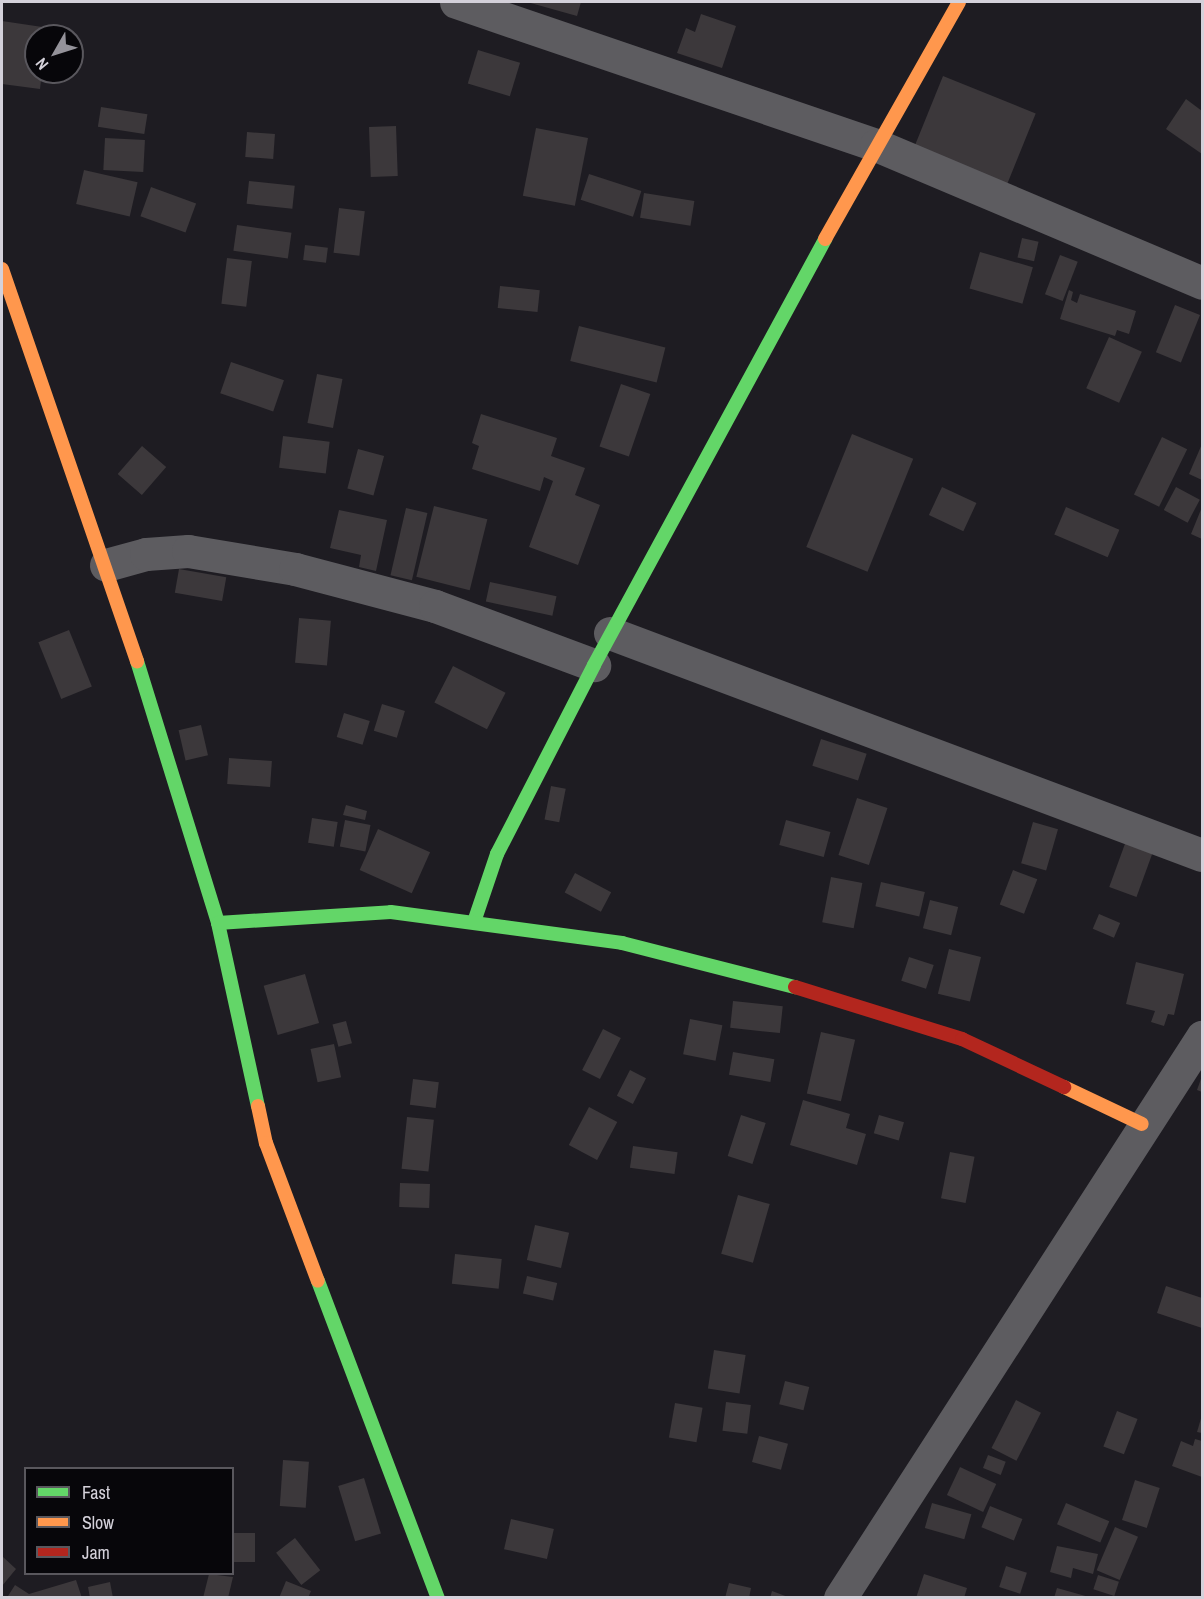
<!DOCTYPE html>
<style>
body{margin:0}
#map{position:relative;width:1204px;height:1599px;overflow:hidden;background:#1e1c22;font-family:"Archivo Narrow",sans-serif}
div>[style]{position:absolute}
.building>*{inset:0;background:#3c383b;transform-origin:0 0}
.street>*{height:33px;margin:-16.5px;padding:0 16.5px;transform-origin:16.5px;border-radius:16.5px;background:#5d5c60}
.fast>*{height:14px;margin:-7px;padding:0 7px;transform-origin:7px;border-radius:7px;background:#63d668}
.slow>*{height:14px;margin:-7px;padding:0 7px;transform-origin:7px;border-radius:7px;background:#ff974d}
.jam>*{height:14px;margin:-7px;padding:0 7px;transform-origin:7px;border-radius:7px;background:#b3261e}
span{translate:-50% -50%;white-space:nowrap;text-align:center;line-height:1.15;-webkit-text-stroke:6px #07060a;paint-order:stroke}
.frame{position:absolute;inset:0;border:3px solid #d4d1da;pointer-events:none}
.legend{position:absolute;left:24px;top:1467px;width:210px;height:108px;box-sizing:border-box;background:#07060a;border:2px solid #59575d;margin:0;padding:8px 10px;list-style:none;font-size:18px;color:#d4d1da}
.legend li{display:flex;align-items:center;gap:12px;height:30px}
.legend b{width:30px;border:2px solid #59575d}
.north{position:absolute;left:24px;top:24px;width:60px;height:60px;box-sizing:border-box;background:#07060a;border:2px solid #59575d;border-radius:50%;rotate:231deg;font-size:16px;font-weight:700;line-height:24px;text-align:center;color:#d4d1da}
.north::after{content:'';display:block;margin:auto;width:21px;height:27px;background:#94929a;clip-path:polygon(50% 0,100% 100%,50% 72%,0 100%)}
</style>
<div id="map">
<div class="building">
<i style="clip-path:polygon(527px 2px,581px 2px,577px 16px)"></i>
<i style="clip-path:polygon(701px 14px,736px 26px,722px 68px,677px 53px,686px 28px,695px 32px)"></i>
<i style="clip-path:polygon(2px 21px,49px 28px,47px 36px,36px 36px,36px 72px,42px 72px,40px 89px,2px 84px)"></i>
<i style="left:478px;top:50px;width:44px;height:35px;rotate:17deg"></i>
<i style="left:943px;top:76px;width:100px;height:78px;rotate:22deg"></i>
<i style="clip-path:polygon(1186px 99px,1202px 111px,1202px 154px,1166px 129px)"></i>
<i style="left:101px;top:107px;width:47px;height:20px;rotate:9deg"></i>
<i style="left:396px;top:126px;width:50px;height:27px;rotate:88deg"></i>
<i style="left:536px;top:128px;width:53px;height:69px;rotate:11deg"></i>
<i style="left:247px;top:132px;width:28px;height:25px;rotate:4deg"></i>
<i style="left:105px;top:138px;width:40px;height:32px;rotate:3deg"></i>
<i style="left:84px;top:170px;width:55px;height:35px;rotate:13deg"></i>
<i style="left:589px;top:174px;width:55px;height:27px;rotate:18deg"></i>
<i style="left:249px;top:181px;width:46px;height:23px;rotate:6deg"></i>
<i style="left:151px;top:187px;width:48px;height:31px;rotate:20deg"></i>
<i style="left:644px;top:193px;width:51px;height:25px;rotate:9deg"></i>
<i style="left:339px;top:208px;width:26px;height:45px;rotate:7deg"></i>
<i style="left:237px;top:225px;width:55px;height:26px;rotate:8deg"></i>
<i style="left:1022px;top:238px;width:17px;height:20px;rotate:13deg"></i>
<i style="left:305px;top:245px;width:23px;height:15px;rotate:7deg"></i>
<i style="left:980px;top:252px;width:55px;height:38px;rotate:16deg"></i>
<i style="left:1060px;top:255px;width:19px;height:42px;rotate:21deg"></i>
<i style="left:227px;top:258px;width:25px;height:46px;rotate:7deg"></i>
<i style="left:500px;top:286px;width:40px;height:22px;rotate:6deg"></i>
<i style="clip-path:polygon(1069px 290px,1073px 292px,1071px 300px,1077px 303px,1080px 294px,1136px 311px,1129px 334px,1117px 330px,1115px 336px,1060px 319px)"></i>
<i style="left:1175px;top:305px;width:27px;height:51px;rotate:22deg"></i>
<i style="left:579px;top:326px;width:89px;height:36px;rotate:14deg"></i>
<i style="left:1109px;top:337px;width:36px;height:56px;rotate:24deg"></i>
<i style="left:231px;top:362px;width:56px;height:33px;rotate:19deg"></i>
<i style="left:317px;top:374px;width:26px;height:50px;rotate:11deg"></i>
<i style="left:621px;top:384px;width:31px;height:66px;rotate:19deg"></i>
<i style="clip-path:polygon(481px 414px,557px 438px,551px 456px,585px 468px,575px 495px,600px 505px,578px 565px,529px 547px,553px 481px,544px 477px,540px 491px,472px 469px,479px 446px,472px 443px)"></i>
<i style="left:852px;top:434px;width:66px;height:122px;rotate:22deg"></i>
<i style="left:283px;top:436px;width:47px;height:32px;rotate:7deg"></i>
<i style="left:1162px;top:437px;width:28px;height:64px;rotate:26deg"></i>
<i style="clip-path:polygon(1202px 444px,1202px 480px,1189px 474px)"></i>
<i style="left:142px;top:446px;width:32px;height:37px;rotate:41deg"></i>
<i style="left:358px;top:449px;width:27px;height:41px;rotate:15deg"></i>
<i style="left:942px;top:487px;width:38px;height:31px;rotate:25deg"></i>
<i style="left:1176px;top:487px;width:27px;height:26px;rotate:28deg"></i>
<i style="left:434px;top:506px;width:55px;height:73px;rotate:14deg"></i>
<i style="left:1066px;top:507px;width:58px;height:30px;rotate:23deg"></i>
<i style="clip-path:polygon(1202px 507px,1202px 539px,1191px 534px)"></i>
<i style="left:406px;top:508px;width:22px;height:69px;rotate:13deg"></i>
<i style="clip-path:polygon(339px 510px,387px 520px,376px 571px,359px 567px,361px 555px,330px 548px)"></i>
<i style="left:179px;top:569px;width:48px;height:24px;rotate:10deg"></i>
<i style="left:490px;top:582px;width:68px;height:20px;rotate:12deg"></i>
<i style="left:299px;top:618px;width:32px;height:45px;rotate:5deg"></i>
<i style="left:69px;top:630px;width:61px;height:33px;rotate:68deg"></i>
<i style="left:453px;top:666px;width:59px;height:41px;rotate:27deg"></i>
<i style="left:382px;top:704px;width:24px;height:28px;rotate:17deg"></i>
<i style="left:344px;top:713px;width:27px;height:25px;rotate:17deg"></i>
<i style="left:201px;top:725px;width:31px;height:23px;rotate:77deg"></i>
<i style="left:821px;top:739px;width:48px;height:28px;rotate:18deg"></i>
<i style="left:229px;top:758px;width:43px;height:26px;rotate:4deg"></i>
<i style="left:551px;top:786px;width:15px;height:34px;rotate:11deg"></i>
<i style="left:857px;top:798px;width:32px;height:60px;rotate:18deg"></i>
<i style="clip-path:polygon(346px 805px,367px 811px,365px 820px,343px 815px)"></i>
<i style="left:312px;top:818px;width:26px;height:25px;rotate:9deg"></i>
<i style="left:345px;top:820px;width:26px;height:27px;rotate:11deg"></i>
<i style="left:786px;top:820px;width:46px;height:26px;rotate:15deg"></i>
<i style="left:1033px;top:822px;width:26px;height:43px;rotate:16deg"></i>
<i style="left:378px;top:829px;width:57px;height:45px;rotate:24deg"></i>
<i style="left:1126px;top:841px;width:29px;height:49px;rotate:20deg"></i>
<i style="left:1013px;top:870px;width:26px;height:37px;rotate:21deg"></i>
<i style="left:575px;top:873px;width:41px;height:22px;rotate:28deg"></i>
<i style="left:831px;top:877px;width:32px;height:46px;rotate:11deg"></i>
<i style="left:881px;top:882px;width:45px;height:25px;rotate:13deg"></i>
<i style="left:930px;top:900px;width:29px;height:29px;rotate:14deg"></i>
<i style="left:1099px;top:914px;width:23px;height:16px;rotate:23deg"></i>
<i style="left:949px;top:949px;width:33px;height:46px;rotate:14deg"></i>
<i style="left:909px;top:957px;width:26px;height:25px;rotate:18deg"></i>
<i style="clip-path:polygon(1136px 962px,1184px 974px,1174px 1015px,1168px 1014px,1164px 1026px,1151px 1022px,1155px 1011px,1126px 1004px)"></i>
<i style="left:305px;top:974px;width:51px;height:43px;rotate:74deg"></i>
<i style="left:733px;top:1001px;width:50px;height:27px;rotate:6deg"></i>
<i style="left:690px;top:1019px;width:33px;height:36px;rotate:11deg"></i>
<i style="left:346px;top:1021px;width:23px;height:14px;rotate:75deg"></i>
<i style="left:603px;top:1029px;width:20px;height:46px;rotate:27deg"></i>
<i style="left:821px;top:1032px;width:35px;height:63px;rotate:13deg"></i>
<i style="left:334px;top:1044px;width:34px;height:24px;rotate:78deg"></i>
<i style="left:733px;top:1052px;width:42px;height:23px;rotate:10deg"></i>
<i style="left:630px;top:1070px;width:18px;height:29px;rotate:27deg"></i>
<i style="clip-path:polygon(1202px 1076px,1202px 1092px,1197px 1090px)"></i>
<i style="left:413px;top:1079px;width:26px;height:26px;rotate:7deg"></i>
<i style="clip-path:polygon(803px 1100px,850px 1114px,846px 1128px,866px 1134px,857px 1165px,790px 1145px)"></i>
<i style="left:589px;top:1107px;width:32px;height:43px;rotate:28deg"></i>
<i style="left:741px;top:1115px;width:26px;height:43px;rotate:18deg"></i>
<i style="left:879px;top:1115px;width:26px;height:19px;rotate:16deg"></i>
<i style="left:407px;top:1117px;width:27px;height:52px;rotate:6deg"></i>
<i style="left:633px;top:1146px;width:45px;height:22px;rotate:8deg"></i>
<i style="left:950px;top:1152px;width:25px;height:47px;rotate:11deg"></i>
<i style="left:400px;top:1183px;width:30px;height:24px;rotate:2deg"></i>
<i style="left:738px;top:1195px;width:33px;height:61px;rotate:16deg"></i>
<i style="left:535px;top:1225px;width:35px;height:36px;rotate:13deg"></i>
<i style="left:455px;top:1254px;width:47px;height:30px;rotate:6deg"></i>
<i style="left:527px;top:1276px;width:31px;height:18px;rotate:13deg"></i>
<i style="clip-path:polygon(1166px 1286px,1202px 1298px,1202px 1328px,1157px 1313px)"></i>
<i style="left:714px;top:1350px;width:32px;height:39px;rotate:9deg"></i>
<i style="left:785px;top:1381px;width:25px;height:24px;rotate:14deg"></i>
<i style="left:1016px;top:1400px;width:28px;height:54px;rotate:27deg"></i>
<i style="left:726px;top:1402px;width:25px;height:29px;rotate:7deg"></i>
<i style="left:675px;top:1403px;width:28px;height:35px;rotate:10deg"></i>
<i style="left:1117px;top:1411px;width:22px;height:38px;rotate:21deg"></i>
<i style="clip-path:polygon(1202px 1415px,1202px 1433px,1197px 1432px)"></i>
<i style="left:759px;top:1436px;width:30px;height:27px;rotate:15deg"></i>
<i style="clip-path:polygon(1195px 1439px,1202px 1441px,1202px 1477px,1172px 1466px,1181px 1441px,1193px 1446px)"></i>
<i style="left:988px;top:1455px;width:19px;height:14px;rotate:21deg"></i>
<i style="left:283px;top:1460px;width:26px;height:46px;rotate:4deg"></i>
<i style="left:960px;top:1467px;width:40px;height:31px;rotate:25deg"></i>
<i style="left:364px;top:1478px;width:58px;height:27px;rotate:73deg"></i>
<i style="left:1135px;top:1480px;width:26px;height:42px;rotate:18deg"></i>
<i style="left:932px;top:1503px;width:41px;height:26px;rotate:16deg"></i>
<i style="left:1066px;top:1503px;width:47px;height:23px;rotate:23deg"></i>
<i style="left:990px;top:1506px;width:35px;height:23px;rotate:22deg"></i>
<i style="left:511px;top:1519px;width:44px;height:31px;rotate:13deg"></i>
<i style="left:1115px;top:1527px;width:25px;height:47px;rotate:23deg"></i>
<i style="left:232px;top:1533px;width:23px;height:29px"></i>
<i style="left:295px;top:1538px;width:41px;height:24px;rotate:52deg"></i>
<i style="clip-path:polygon(1057px 1546px,1098px 1554px,1093px 1574px,1073px 1568px,1071px 1578px,1050px 1572px)"></i>
<i style="clip-path:polygon(2px 1556px,16px 1569px,2px 1586px)"></i>
<i style="left:1006px;top:1566px;width:22px;height:22px;rotate:18deg"></i>
<i style="clip-path:polygon(209px 1574px,233px 1577px,228px 1598px,203px 1598px)"></i>
<i style="clip-path:polygon(924px 1574px,967px 1588px,964px 1598px,916px 1598px)"></i>
<i style="left:1098px;top:1575px;width:22px;height:15px;rotate:18deg"></i>
<i style="clip-path:polygon(76px 1580px,82px 1598px,8px 1596px,15px 1585px,29px 1594px)"></i>
<i style="clip-path:polygon(286px 1581px,311px 1591px,308px 1598px,279px 1598px)"></i>
<i style="clip-path:polygon(110px 1582px,113px 1598px,90px 1598px,88px 1587px)"></i>
<i style="clip-path:polygon(729px 1583px,751px 1588px,749px 1598px,725px 1598px)"></i>
<i style="clip-path:polygon(1057px 1588px,1089px 1597px,1089px 1598px,1054px 1598px)"></i>
<i style="clip-path:polygon(772px 1591px,788px 1597px,788px 1598px,770px 1598px)"></i>
</div>
<div class="street">
<i style="left:456px;top:2px;width:444px;rotate:18.8deg"></i>
<i style="left:876px;top:145px;width:354px;rotate:22.9deg"></i>
<i style="left:106px;top:565px;width:41px;rotate:-15.4deg"></i>
<i style="left:146px;top:554px;width:42px;rotate:-4.1deg"></i>
<i style="left:188px;top:551px;width:109px;rotate:9.5deg"></i>
<i style="left:295px;top:569px;width:145px;rotate:14.8deg"></i>
<i style="left:435px;top:606px;width:170px;rotate:20.4deg"></i>
<i style="left:610px;top:633px;width:632px;rotate:20.56deg"></i>
<i style="left:840px;top:1598px;width:668px;rotate:-57.17deg"></i>
</div>
<div class="fast">
<i style="left:137px;top:661px;width:274px;rotate:72.8deg"></i>
<i style="left:218px;top:923px;width:187px;rotate:77.7deg"></i>
<i style="left:474px;top:922px;width:72px;rotate:-71.3deg"></i>
<i style="left:497px;top:854px;width:212px;rotate:-62.8deg"></i>
<i style="left:594px;top:665px;width:485px;rotate:-61.5deg"></i>
<i style="left:218px;top:923px;width:173px;rotate:-3.6deg"></i>
<i style="left:391px;top:912px;width:233px;rotate:7.6deg"></i>
<i style="left:622px;top:943px;width:179px;rotate:14.3deg"></i>
<i style="left:318px;top:1281px;width:339px;rotate:69.3deg"></i>
</div>
<div class="slow">
<i style="left:825px;top:239px;width:272px;rotate:-60.5deg"></i>
<i style="left:2px;top:269px;width:415px;rotate:71deg"></i>
<i style="left:1064px;top:1087px;width:86px;rotate:25.4deg"></i>
<i style="left:258px;top:1106px;width:38px;rotate:78deg"></i>
<i style="left:266px;top:1143px;width:147px;rotate:69.4deg"></i>
</div>
<div class="jam">
<i style="left:795px;top:987px;width:175px;rotate:17.3deg"></i>
<i style="left:962px;top:1039px;width:113px;rotate:25.2deg"></i>
</div>
<div class="frame"></div>
<ul class="legend">
<li><b style="height:8px;background:#63d668"></b>Fast</li>
<li><b style="height:8px;background:#ff974d"></b>Slow</li>
<li><b style="height:8px;background:#b3261e"></b>Jam</li>
</ul>
<div class="north">N</div>
</div>
